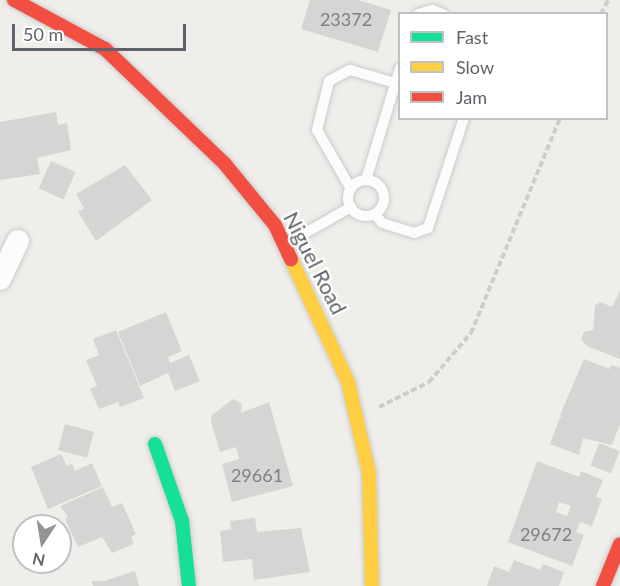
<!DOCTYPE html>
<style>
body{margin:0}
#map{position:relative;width:620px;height:586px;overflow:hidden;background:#efeeea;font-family:Lato,sans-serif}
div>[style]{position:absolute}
.building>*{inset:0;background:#d6d5d3;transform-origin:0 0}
.path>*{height:4px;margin-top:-2px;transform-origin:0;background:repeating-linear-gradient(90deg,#cacfcc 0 6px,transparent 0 9px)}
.roads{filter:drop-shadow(0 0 2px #cbcccc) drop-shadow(0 0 2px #cbcccc)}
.lane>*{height:10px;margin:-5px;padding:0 5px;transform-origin:5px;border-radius:5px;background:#fdfcfc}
.lane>.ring{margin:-5px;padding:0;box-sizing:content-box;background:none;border:10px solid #fdfcfc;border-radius:50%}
.street>*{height:22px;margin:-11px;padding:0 11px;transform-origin:11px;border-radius:11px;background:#fdfcfc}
.fast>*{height:14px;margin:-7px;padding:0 7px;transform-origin:7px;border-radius:7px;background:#16e098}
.slow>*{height:14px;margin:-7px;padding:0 7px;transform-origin:7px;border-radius:7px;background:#ffcf43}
.jam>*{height:14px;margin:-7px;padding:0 7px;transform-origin:7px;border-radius:7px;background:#f24e42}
span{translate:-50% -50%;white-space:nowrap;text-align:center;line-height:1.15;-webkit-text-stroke:4.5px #fff;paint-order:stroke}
.number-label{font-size:18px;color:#7e8184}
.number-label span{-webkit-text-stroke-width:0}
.street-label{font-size:21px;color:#5f6368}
.legend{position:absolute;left:398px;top:12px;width:210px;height:108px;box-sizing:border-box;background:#fff;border:2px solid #bfc1c3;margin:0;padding:8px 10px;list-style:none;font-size:18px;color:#5f6368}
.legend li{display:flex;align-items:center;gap:12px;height:30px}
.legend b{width:30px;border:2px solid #bfc1c3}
.north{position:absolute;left:12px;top:514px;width:60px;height:60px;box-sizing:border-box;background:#fff;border:2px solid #bfc1c3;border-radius:50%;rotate:192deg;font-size:16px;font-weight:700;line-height:24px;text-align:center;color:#5f6368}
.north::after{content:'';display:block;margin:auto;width:21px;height:27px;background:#919496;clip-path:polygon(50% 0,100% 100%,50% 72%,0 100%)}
.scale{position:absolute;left:12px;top:24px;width:174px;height:27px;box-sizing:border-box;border:3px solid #5f6368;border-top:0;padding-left:8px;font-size:18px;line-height:21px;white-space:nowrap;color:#5f6368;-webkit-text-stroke:4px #fff;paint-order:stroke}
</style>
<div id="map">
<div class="building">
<i style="clip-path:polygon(310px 0,358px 0,391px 10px,378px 52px,301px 29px)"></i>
<i style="clip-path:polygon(56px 112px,58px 125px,67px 123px,71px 150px,37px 158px,40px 174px,0 180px,0 122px)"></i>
<i style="left:51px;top:161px;width:27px;height:30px;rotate:24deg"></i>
<i style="clip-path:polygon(125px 165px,152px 200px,96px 241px,78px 212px,84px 208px,76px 194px)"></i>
<i style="clip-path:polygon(620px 291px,620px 359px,587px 346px,581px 339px,584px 332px,593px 330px,595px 305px,601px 302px,612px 307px)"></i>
<i style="clip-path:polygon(166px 312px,182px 351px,168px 357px,170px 363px,189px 355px,200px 381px,175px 391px,168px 373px,140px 386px,118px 332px)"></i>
<i style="clip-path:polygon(116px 330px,144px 398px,120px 407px,118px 402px,99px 409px,90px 389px,97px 386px,86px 360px,99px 355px,93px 339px)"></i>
<i style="clip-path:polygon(584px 359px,610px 369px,611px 365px,620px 368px,620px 424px,612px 445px,583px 438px,579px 455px,550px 444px,560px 417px,563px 418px,560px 415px)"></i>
<i style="clip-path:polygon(233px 399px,242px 404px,241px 413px,269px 402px,293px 486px,232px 502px,222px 464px,239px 459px,236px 447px,220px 452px,211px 422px,212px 415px)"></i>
<i style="left:65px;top:424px;width:30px;height:27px;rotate:15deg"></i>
<i style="left:599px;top:443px;width:22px;height:24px;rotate:21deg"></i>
<i style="clip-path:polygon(61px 454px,67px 466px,72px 464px,75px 471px,92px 463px,102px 486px,48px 509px,31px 467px)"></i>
<i style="clip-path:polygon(evenodd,537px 461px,579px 477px,581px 471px,603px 480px,596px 497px,602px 499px,592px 526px,580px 522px,576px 532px,584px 535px,572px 566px,508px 542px,537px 461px,559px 502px,571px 506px,567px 516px,556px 512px,559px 502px)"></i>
<i style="clip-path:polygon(103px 487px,112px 507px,122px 503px,136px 534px,131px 537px,134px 544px,112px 553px,102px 537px,78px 547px,65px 519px,68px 517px,60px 506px)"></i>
<i style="clip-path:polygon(255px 518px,257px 532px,301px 528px,310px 572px,254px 580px,252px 559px,223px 562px,220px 531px,231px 529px,230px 521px)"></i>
<i style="clip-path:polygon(514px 560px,540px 570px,543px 564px,564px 572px,559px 586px,487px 586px,494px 566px,509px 572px)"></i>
<i style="clip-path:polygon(135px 571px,139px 586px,93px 586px,92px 581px,104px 581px)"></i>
</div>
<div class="path">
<i style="left:601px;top:14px;width:16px;rotate:-63deg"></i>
<i style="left:379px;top:407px;width:56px;rotate:-26.6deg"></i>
<i style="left:429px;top:382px;width:65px;rotate:-49.4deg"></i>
<i style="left:471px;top:333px;width:233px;rotate:-67.5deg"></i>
</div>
<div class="roads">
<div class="lane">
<i style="left:418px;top:14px;width:15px;rotate:-16deg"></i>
<i style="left:432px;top:10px;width:12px;rotate:20deg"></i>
<i style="left:366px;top:180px;width:117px;rotate:-73.1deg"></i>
<i class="ring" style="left:348px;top:180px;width:26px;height:26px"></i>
<i style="left:351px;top:189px;width:68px;rotate:-120deg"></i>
<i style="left:317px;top:130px;width:50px;rotate:-76.2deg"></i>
<i style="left:329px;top:81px;width:24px;rotate:-28deg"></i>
<i style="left:350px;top:70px;width:47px;rotate:16.1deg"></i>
<i style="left:375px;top:214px;width:11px;rotate:52deg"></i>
<i style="left:382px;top:223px;width:34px;rotate:17deg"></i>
<i style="left:414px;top:233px;width:15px;rotate:-20deg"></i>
<i style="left:428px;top:228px;width:116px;rotate:-71.9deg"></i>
<i style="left:286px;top:244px;width:75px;rotate:-29.6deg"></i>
</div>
<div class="street">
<i style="left:0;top:279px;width:42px;rotate:-64.7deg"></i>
</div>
<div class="fast">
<i style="left:155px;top:444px;width:82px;rotate:70.7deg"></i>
<i style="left:182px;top:521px;width:65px;rotate:83.9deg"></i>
</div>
<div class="slow">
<i style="left:291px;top:259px;width:136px;rotate:65.1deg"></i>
<i style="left:348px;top:382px;width:93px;rotate:77deg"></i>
<i style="left:369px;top:473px;width:113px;rotate:88.5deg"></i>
</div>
<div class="jam">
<i style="left:14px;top:0;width:103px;rotate:28.3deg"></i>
<i style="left:105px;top:49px;width:165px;rotate:43.8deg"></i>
<i style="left:224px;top:163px;width:80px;rotate:50.6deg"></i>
<i style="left:275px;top:225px;width:38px;rotate:65deg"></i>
<i style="left:603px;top:586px;width:45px;rotate:-68deg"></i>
</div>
</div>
<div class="number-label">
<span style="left:346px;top:19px">23372</span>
<span style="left:257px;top:475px">29661</span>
<span style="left:546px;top:534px">29672</span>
</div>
<div class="street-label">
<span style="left:315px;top:263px;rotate:63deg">Niguel Road</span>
</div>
<ul class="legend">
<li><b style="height:8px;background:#16e098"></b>Fast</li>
<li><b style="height:8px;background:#ffcf43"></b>Slow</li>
<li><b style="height:8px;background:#f24e42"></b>Jam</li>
</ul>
<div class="north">N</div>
<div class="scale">50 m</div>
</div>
